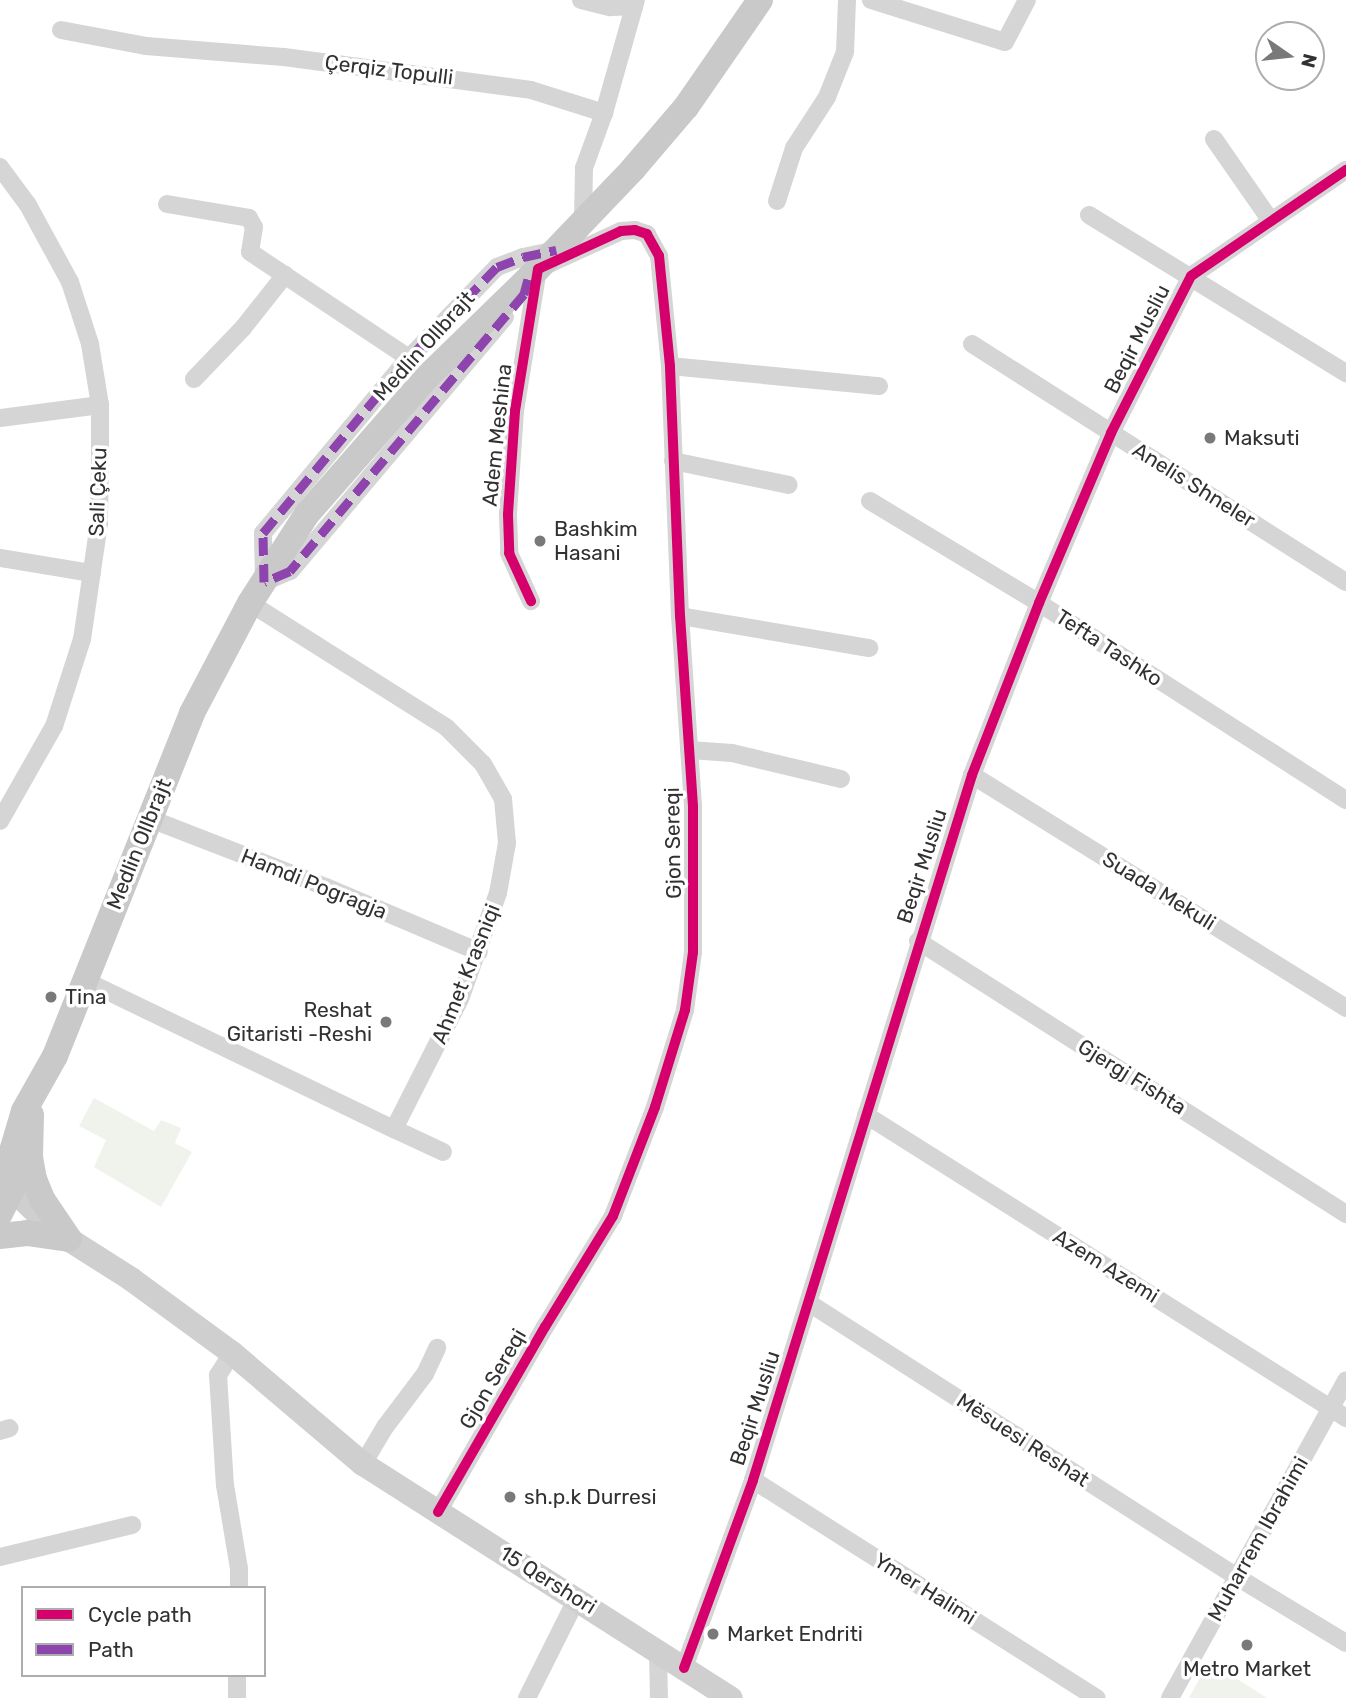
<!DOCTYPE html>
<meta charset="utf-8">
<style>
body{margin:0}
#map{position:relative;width:1346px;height:1698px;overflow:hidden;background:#fff;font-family:Rubik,sans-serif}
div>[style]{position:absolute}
.green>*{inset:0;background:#f0f3ec}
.street>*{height:18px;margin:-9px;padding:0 9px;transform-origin:9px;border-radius:9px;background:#d5d5d5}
.secondary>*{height:24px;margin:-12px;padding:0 12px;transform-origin:12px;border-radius:12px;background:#cfcfcf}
.primary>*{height:26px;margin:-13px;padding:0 13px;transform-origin:13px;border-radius:13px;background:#c9c9c9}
.quiet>*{height:9px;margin-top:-4.5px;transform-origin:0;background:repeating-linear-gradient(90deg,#8e44ad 0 18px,transparent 0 27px)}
.cycleway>*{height:10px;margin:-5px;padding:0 5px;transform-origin:5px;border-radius:5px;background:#d6006c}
.dots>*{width:19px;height:19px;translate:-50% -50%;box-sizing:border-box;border:4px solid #fff;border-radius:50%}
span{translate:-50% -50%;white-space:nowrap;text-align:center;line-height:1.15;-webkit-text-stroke:7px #fff;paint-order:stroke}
.street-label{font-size:21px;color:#313131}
.poi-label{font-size:21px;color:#313131}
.left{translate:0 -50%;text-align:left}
.right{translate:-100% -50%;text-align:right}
.legend{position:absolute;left:21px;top:1586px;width:245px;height:91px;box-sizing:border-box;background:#fff;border:2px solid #adadad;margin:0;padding:9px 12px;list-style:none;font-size:21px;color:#313131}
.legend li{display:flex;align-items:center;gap:14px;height:35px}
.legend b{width:35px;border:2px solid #adadad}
.north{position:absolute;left:1255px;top:21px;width:70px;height:70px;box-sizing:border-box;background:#fff;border:2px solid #adadad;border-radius:50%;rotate:104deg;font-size:19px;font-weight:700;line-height:28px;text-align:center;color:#313131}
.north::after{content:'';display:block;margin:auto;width:24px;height:32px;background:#797979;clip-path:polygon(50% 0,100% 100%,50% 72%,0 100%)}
</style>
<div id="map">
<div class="green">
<i style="clip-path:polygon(94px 1098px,154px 1131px,161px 1120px,181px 1128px,175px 1143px,192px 1152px,161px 1207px,94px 1167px,106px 1140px,79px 1126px)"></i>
<i style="clip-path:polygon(1209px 1661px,1267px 1698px,1189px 1698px)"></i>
</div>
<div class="street">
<i style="left:581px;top:0;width:30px;rotate:14deg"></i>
<i style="left:610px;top:7px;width:24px;rotate:-2deg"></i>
<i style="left:871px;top:0;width:140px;rotate:17.4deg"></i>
<i style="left:1005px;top:42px;width:47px;rotate:-62.4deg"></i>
<i style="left:61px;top:30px;width:86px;rotate:10.7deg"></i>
<i style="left:146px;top:46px;width:138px;rotate:4.6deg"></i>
<i style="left:284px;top:57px;width:249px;rotate:7.6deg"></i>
<i style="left:531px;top:90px;width:77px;rotate:17.5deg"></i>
<i style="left:604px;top:113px;width:59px;rotate:110deg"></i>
<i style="left:584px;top:168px;width:53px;rotate:91.1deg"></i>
<i style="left:604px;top:113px;width:117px;rotate:-74.2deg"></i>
<i style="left:1214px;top:139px;width:100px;rotate:55.2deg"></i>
<i style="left:0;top:167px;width:47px;rotate:53.6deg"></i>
<i style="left:28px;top:205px;width:88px;rotate:61.4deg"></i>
<i style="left:70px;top:282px;width:65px;rotate:72.1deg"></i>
<i style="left:90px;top:344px;width:62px;rotate:80.7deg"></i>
<i style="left:100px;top:405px;width:58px;rotate:90deg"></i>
<i style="left:100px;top:463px;width:60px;rotate:91deg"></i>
<i style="left:99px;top:523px;width:117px;rotate:98.3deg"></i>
<i style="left:82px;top:639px;width:91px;rotate:107.8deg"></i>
<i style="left:54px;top:726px;width:109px;rotate:119.6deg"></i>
<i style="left:777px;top:201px;width:56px;rotate:-72.2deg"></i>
<i style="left:794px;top:148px;width:61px;rotate:-57.1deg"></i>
<i style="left:827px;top:97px;width:48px;rotate:-68.2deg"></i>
<i style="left:845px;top:52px;width:52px;rotate:-87.8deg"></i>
<i style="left:167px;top:204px;width:83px;rotate:9.7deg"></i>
<i style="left:249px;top:218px;width:10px;rotate:61deg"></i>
<i style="left:254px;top:227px;width:25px;rotate:99deg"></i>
<i style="left:250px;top:252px;width:191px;rotate:33.7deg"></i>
<i style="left:1089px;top:215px;width:302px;rotate:31.6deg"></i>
<i style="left:505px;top:317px;width:333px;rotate:130.2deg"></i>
<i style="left:290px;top:571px;width:28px;rotate:157deg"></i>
<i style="left:264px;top:582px;width:49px;rotate:-91.2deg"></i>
<i style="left:263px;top:533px;width:228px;rotate:-50.2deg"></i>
<i style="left:409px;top:358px;width:127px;rotate:-46deg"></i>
<i style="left:497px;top:267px;width:28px;rotate:-21deg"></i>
<i style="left:523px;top:257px;width:34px;rotate:-12deg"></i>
<i style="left:972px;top:344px;width:443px;rotate:32.5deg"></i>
<i style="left:670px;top:366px;width:210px;rotate:5.5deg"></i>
<i style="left:194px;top:379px;width:71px;rotate:-46.1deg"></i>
<i style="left:243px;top:328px;width:68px;rotate:-51.6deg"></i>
<i style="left:0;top:418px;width:101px;rotate:-7.4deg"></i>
<i style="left:673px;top:461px;width:118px;rotate:11.7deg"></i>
<i style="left:870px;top:501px;width:197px;rotate:31.1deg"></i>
<i style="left:1039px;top:603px;width:365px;rotate:32.7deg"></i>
<i style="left:0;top:558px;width:93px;rotate:9.3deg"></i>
<i style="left:680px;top:616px;width:192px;rotate:9.6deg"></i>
<i style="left:689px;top:750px;width:43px;rotate:4deg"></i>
<i style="left:732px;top:753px;width:112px;rotate:13.4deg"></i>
<i style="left:972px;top:775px;width:441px;rotate:31.9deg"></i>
<i style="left:148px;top:818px;width:191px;rotate:21.2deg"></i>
<i style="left:326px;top:887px;width:166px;rotate:23deg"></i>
<i style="left:918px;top:941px;width:508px;rotate:32.53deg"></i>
<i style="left:86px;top:981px;width:342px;rotate:25.7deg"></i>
<i style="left:394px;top:1129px;width:146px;rotate:-63.1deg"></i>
<i style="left:460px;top:999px;width:113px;rotate:-70.3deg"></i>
<i style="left:498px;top:893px;width:51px;rotate:-79.8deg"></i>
<i style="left:507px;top:843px;width:44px;rotate:-95.2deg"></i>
<i style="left:503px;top:799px;width:40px;rotate:-119.7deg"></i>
<i style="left:483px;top:764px;width:52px;rotate:-135deg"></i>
<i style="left:446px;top:727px;width:232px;rotate:-147.7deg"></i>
<i style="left:866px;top:1115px;width:568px;rotate:32.26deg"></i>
<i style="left:394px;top:1129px;width:54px;rotate:25.1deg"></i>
<i style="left:809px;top:1303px;width:508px;rotate:32.63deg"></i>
<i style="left:1237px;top:1577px;width:127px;rotate:31.2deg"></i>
<i style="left:232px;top:1353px;width:26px;rotate:122deg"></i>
<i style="left:218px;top:1375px;width:110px;rotate:86.4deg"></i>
<i style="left:225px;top:1485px;width:85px;rotate:80.5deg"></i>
<i style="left:239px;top:1569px;width:19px;rotate:90deg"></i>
<i style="left:0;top:1431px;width:10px;rotate:-17deg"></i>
<i style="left:363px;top:1464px;width:43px;rotate:-59.3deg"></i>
<i style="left:385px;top:1427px;width:66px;rotate:-53deg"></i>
<i style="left:425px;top:1374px;width:29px;rotate:-65deg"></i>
<i style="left:753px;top:1480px;width:407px;rotate:32.4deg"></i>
<i style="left:438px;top:1512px;width:214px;rotate:-60deg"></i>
<i style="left:545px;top:1327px;width:130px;rotate:-58.5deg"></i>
<i style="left:613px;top:1216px;width:117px;rotate:-68.9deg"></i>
<i style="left:655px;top:1107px;width:102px;rotate:-72.8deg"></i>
<i style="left:685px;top:1010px;width:59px;rotate:-82.1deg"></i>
<i style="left:693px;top:952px;width:146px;rotate:-90deg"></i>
<i style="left:693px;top:806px;width:190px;rotate:-93.9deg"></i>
<i style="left:680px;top:616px;width:250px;rotate:-92.3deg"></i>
<i style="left:670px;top:366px;width:111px;rotate:-95.7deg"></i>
<i style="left:659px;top:256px;width:25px;rotate:-119deg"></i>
<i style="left:647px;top:234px;width:13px;rotate:-162deg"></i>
<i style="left:635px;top:230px;width:14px;rotate:176deg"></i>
<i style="left:621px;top:231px;width:91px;rotate:155.4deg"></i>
<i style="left:538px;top:269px;width:144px;rotate:99.2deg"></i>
<i style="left:515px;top:411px;width:104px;rotate:93.9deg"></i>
<i style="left:508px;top:515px;width:38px;rotate:88deg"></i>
<i style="left:509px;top:553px;width:53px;rotate:65.4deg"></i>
<i style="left:0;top:1557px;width:136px;rotate:-13.6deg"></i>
<i style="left:658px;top:1652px;width:46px;rotate:88.8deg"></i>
<i style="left:684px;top:1668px;width:200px;rotate:-69.8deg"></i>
<i style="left:753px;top:1480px;width:738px;rotate:-72.74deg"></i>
<i style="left:972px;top:775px;width:185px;rotate:-68.7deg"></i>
<i style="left:1039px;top:603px;width:185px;rotate:-67deg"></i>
<i style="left:1111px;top:433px;width:176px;rotate:-63deg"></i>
<i style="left:1191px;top:276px;width:188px;rotate:-34.4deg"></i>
<i style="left:237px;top:1675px;width:23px;rotate:90deg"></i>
<i style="left:527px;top:1698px;width:112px;rotate:-63.4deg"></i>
<i style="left:1170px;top:1698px;width:363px;rotate:-61deg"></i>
</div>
<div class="secondary">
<i style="left:12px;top:1189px;width:62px;rotate:43.7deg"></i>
<i style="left:57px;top:1232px;width:88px;rotate:32.4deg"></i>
<i style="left:131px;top:1279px;width:125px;rotate:36.2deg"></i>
<i style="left:232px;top:1353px;width:172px;rotate:40.3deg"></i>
<i style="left:363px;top:1464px;width:436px;rotate:32.5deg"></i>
</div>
<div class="primary">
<i style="left:31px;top:1115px;width:42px;rotate:91.4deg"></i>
<i style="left:30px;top:1157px;width:22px;rotate:80deg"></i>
<i style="left:34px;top:1179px;width:22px;rotate:68deg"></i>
<i style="left:42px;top:1199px;width:48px;rotate:56deg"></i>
<i style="left:0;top:1160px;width:11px;rotate:49deg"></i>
<i style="left:7px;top:1168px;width:22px;rotate:77deg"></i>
<i style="left:12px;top:1189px;width:28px;rotate:116deg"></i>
<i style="left:7px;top:1168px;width:59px;rotate:-73.4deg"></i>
<i style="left:24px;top:1111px;width:63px;rotate:-60.6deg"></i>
<i style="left:55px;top:1056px;width:369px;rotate:-68.2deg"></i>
<i style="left:192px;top:713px;width:124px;rotate:-62.2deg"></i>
<i style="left:250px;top:603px;width:106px;rotate:-57.4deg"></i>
<i style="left:307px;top:514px;width:179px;rotate:-48.8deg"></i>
<i style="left:425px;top:379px;width:144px;rotate:-44.2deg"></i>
<i style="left:528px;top:279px;width:152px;rotate:-46.3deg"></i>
<i style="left:633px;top:169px;width:82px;rotate:-49.5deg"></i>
<i style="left:686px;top:107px;width:130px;rotate:-55.3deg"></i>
<i style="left:0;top:1236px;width:27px;rotate:-6deg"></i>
<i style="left:27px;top:1233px;width:42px;rotate:8.1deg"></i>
</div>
<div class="quiet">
<i style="left:528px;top:279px;width:16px;rotate:105deg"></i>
<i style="left:524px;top:294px;width:363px;rotate:130.2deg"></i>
<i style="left:290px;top:571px;width:28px;rotate:157deg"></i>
<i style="left:264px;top:582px;width:49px;rotate:-91.2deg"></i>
<i style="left:263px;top:533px;width:228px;rotate:-50.2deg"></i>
<i style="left:409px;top:358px;width:127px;rotate:-46deg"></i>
<i style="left:497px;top:267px;width:28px;rotate:-21deg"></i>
<i style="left:523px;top:257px;width:34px;rotate:-12deg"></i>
</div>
<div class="cycleway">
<i style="left:438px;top:1512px;width:214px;rotate:-60deg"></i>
<i style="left:545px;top:1327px;width:130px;rotate:-58.5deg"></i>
<i style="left:613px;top:1216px;width:117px;rotate:-68.9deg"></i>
<i style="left:655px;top:1107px;width:102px;rotate:-72.8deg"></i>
<i style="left:685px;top:1010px;width:59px;rotate:-82.1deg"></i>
<i style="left:693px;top:952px;width:146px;rotate:-90deg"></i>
<i style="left:693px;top:806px;width:190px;rotate:-93.9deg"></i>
<i style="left:680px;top:616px;width:250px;rotate:-92.3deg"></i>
<i style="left:670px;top:366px;width:111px;rotate:-95.7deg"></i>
<i style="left:659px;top:256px;width:25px;rotate:-119deg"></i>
<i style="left:647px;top:234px;width:13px;rotate:-162deg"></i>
<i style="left:635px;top:230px;width:14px;rotate:176deg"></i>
<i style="left:621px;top:231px;width:91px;rotate:155.4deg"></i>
<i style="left:538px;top:269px;width:144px;rotate:99.2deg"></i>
<i style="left:515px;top:411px;width:104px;rotate:93.9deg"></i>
<i style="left:508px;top:515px;width:38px;rotate:88deg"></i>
<i style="left:509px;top:553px;width:53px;rotate:65.4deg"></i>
<i style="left:684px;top:1668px;width:200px;rotate:-69.8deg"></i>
<i style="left:753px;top:1480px;width:738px;rotate:-72.74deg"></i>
<i style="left:972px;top:775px;width:185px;rotate:-68.7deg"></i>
<i style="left:1039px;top:603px;width:185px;rotate:-67deg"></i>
<i style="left:1111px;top:433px;width:176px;rotate:-63deg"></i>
<i style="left:1191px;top:276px;width:188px;rotate:-34.4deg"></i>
</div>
<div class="dots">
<i style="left:1210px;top:438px;background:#797979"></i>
<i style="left:540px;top:541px;background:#797979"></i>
<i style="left:51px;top:997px;background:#797979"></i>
<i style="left:386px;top:1022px;background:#797979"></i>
<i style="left:510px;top:1497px;background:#797979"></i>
<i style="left:713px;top:1634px;background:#797979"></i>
<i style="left:1247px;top:1645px;background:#797979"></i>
</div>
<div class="street-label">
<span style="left:389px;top:70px;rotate:7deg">Çerqiz Topulli</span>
<span style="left:1137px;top:339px;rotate:-63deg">Beqir Musliu</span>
<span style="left:424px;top:346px;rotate:-48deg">Medlin Ollbrajt</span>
<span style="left:497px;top:435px;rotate:-84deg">Adem Meshina</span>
<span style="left:1194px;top:485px;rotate:32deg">Anelis Shneler</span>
<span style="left:98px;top:492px;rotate:-88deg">Sali Çeku</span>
<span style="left:1109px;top:648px;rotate:33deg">Tefta Tashko</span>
<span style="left:673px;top:843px;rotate:-91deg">Gjon Sereqi</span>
<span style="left:139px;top:844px;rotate:-68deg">Medlin Ollbrajt</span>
<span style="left:922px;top:866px;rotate:-72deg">Beqir Musliu</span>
<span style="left:314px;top:884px;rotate:22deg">Hamdi Pogragja</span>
<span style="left:1159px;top:891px;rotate:32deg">Suada Mekuli</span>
<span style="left:466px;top:974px;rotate:-68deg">Ahmet Krasniqi</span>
<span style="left:1132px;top:1077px;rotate:32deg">Gjergj Fishta</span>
<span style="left:1106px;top:1266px;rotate:32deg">Azem Azemi</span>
<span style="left:493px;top:1379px;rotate:-60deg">Gjon Sereqi</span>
<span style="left:755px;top:1408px;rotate:-72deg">Beqir Musliu</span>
<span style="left:1023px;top:1440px;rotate:33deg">Mësuesi Reshat</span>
<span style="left:1258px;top:1539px;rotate:-61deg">Muharrem Ibrahimi</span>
<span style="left:548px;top:1580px;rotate:32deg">15 Qershori</span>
<span style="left:925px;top:1589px;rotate:32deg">Ymer Halimi</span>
</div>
<div class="poi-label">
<span class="left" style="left:1224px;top:438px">Maksuti</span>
<span class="left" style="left:554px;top:541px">Bashkim<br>Hasani</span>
<span class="left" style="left:65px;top:997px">Tina</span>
<span class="right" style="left:372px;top:1022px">Reshat<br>Gitaristi -Reshi</span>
<span class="left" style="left:524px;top:1497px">sh.p.k Durresi</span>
<span class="left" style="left:727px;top:1634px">Market Endriti</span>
<span style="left:1247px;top:1669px">Metro Market</span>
</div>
<ul class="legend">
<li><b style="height:9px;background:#d6006c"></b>Cycle path</li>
<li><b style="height:9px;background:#8e44ad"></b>Path</li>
</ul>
<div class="north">N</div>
</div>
